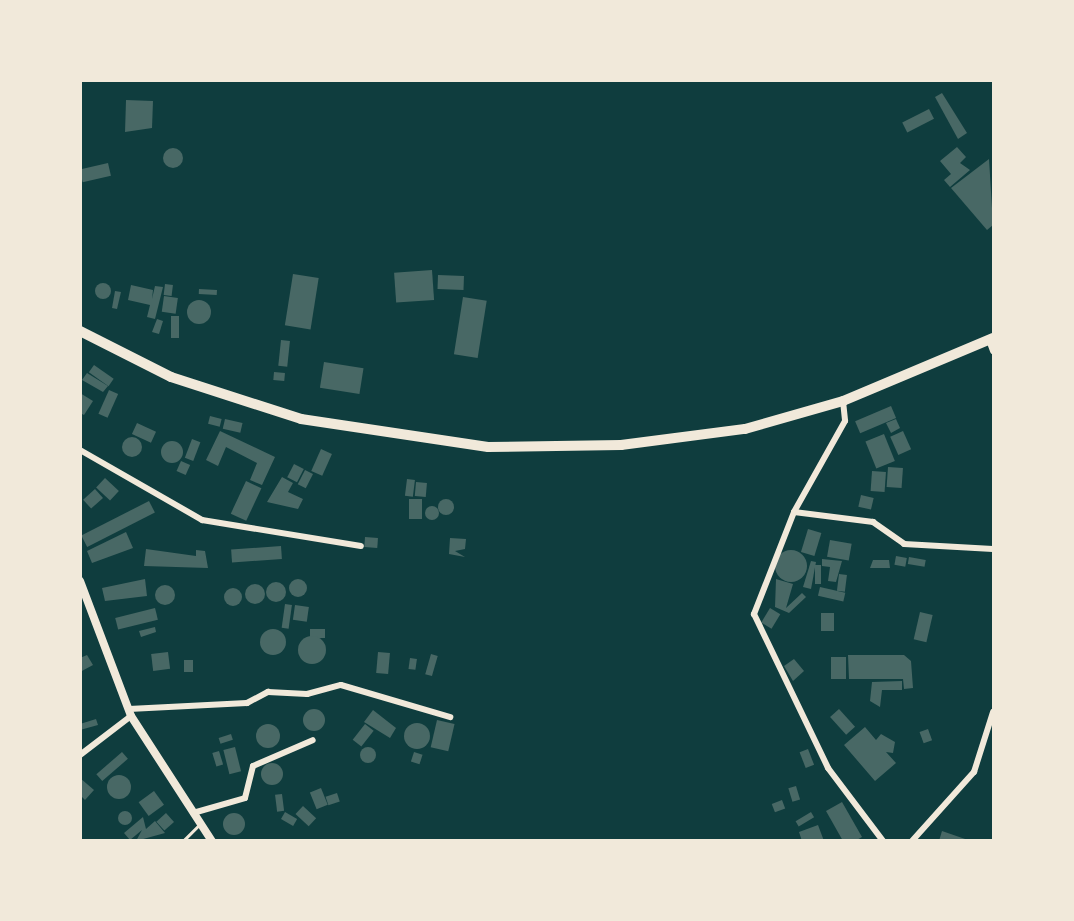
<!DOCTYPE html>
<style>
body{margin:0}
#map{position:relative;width:1074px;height:921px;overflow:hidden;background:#0f3d3e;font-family:"PT Sans Narrow",sans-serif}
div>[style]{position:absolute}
.building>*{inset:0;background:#486865;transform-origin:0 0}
.round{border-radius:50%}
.service>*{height:2.5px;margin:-1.25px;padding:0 1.25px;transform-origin:1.25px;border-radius:1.25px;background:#f1e9da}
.minor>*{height:6px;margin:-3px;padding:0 3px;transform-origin:3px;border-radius:3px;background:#f1e9da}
.tertiary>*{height:8px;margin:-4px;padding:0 4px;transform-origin:4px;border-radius:4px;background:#f1e9da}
.trunk>*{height:10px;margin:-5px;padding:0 5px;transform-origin:5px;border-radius:5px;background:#f1e9da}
span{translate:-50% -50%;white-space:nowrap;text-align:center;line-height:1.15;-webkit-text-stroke:7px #f1e9da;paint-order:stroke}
.frame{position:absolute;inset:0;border:82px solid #f1e9da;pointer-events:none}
</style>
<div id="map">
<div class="building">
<i style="clip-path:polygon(942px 93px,967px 133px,958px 139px,935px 97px)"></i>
<i style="clip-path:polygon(126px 100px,153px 101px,152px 128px,125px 132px)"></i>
<i style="left:929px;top:109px;width:11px;height:30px;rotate:63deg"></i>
<i style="clip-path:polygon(957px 147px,966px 157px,960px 163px,970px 170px,950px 187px,944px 180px,951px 174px,940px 161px)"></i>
<i class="round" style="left:163px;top:148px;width:20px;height:20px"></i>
<i style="clip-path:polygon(989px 159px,993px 225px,987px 230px,951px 188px)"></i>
<i style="left:108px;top:163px;width:13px;height:29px;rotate:77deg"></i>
<i style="left:432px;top:270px;width:30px;height:38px;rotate:86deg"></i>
<i style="left:293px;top:274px;width:26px;height:52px;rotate:9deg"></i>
<i style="left:438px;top:275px;width:26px;height:14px;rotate:2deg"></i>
<i class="round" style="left:95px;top:283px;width:16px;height:16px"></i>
<i style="left:165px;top:284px;width:8px;height:11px;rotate:7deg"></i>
<i style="clip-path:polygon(131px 285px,153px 290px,152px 299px,155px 286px,163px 287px,155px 319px,147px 317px,150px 305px,128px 300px)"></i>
<i style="left:199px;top:289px;width:18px;height:5px;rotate:3deg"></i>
<i style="clip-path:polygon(115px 291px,121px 292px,117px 309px,112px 308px)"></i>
<i style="left:164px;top:296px;width:14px;height:16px;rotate:8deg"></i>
<i style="left:463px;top:297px;width:24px;height:58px;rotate:9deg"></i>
<i class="round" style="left:187px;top:300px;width:24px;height:24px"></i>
<i style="left:171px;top:316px;width:8px;height:22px"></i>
<i style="clip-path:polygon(157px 319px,163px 321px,159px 334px,152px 332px)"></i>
<i style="left:281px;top:340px;width:9px;height:26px;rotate:6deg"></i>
<i style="left:324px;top:362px;width:40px;height:26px;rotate:9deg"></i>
<i style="left:94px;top:365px;width:24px;height:9px;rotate:35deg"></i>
<i style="left:274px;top:372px;width:11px;height:8px;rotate:5deg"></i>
<i style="clip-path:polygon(87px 373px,108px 386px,103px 392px,82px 380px)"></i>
<i style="left:109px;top:390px;width:10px;height:26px;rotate:24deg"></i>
<i style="clip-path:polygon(80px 393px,93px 401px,84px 415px,80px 413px)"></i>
<i style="left:891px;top:406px;width:13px;height:39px;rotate:67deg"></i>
<i style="left:210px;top:416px;width:12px;height:8px;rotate:14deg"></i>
<i style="left:225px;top:419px;width:18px;height:10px;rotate:13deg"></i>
<i style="clip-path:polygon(896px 419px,900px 428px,891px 433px,886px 423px)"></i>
<i style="left:137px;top:423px;width:21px;height:12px;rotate:25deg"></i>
<i style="clip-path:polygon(220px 431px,275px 457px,262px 485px,250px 480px,257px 463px,226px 447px,218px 466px,206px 460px)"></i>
<i style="left:903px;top:431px;width:20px;height:14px;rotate:66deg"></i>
<i style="left:884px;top:434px;width:29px;height:20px;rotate:68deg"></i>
<i class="round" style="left:122px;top:437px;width:20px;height:20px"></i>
<i style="left:192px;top:439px;width:9px;height:20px;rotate:21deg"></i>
<i class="round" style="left:161px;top:441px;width:22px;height:22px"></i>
<i style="left:321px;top:449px;width:12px;height:24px;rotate:24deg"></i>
<i style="left:181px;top:461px;width:10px;height:11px;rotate:24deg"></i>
<i style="left:294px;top:464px;width:11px;height:15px;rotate:27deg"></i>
<i style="left:888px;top:467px;width:15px;height:20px;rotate:4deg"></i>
<i style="left:305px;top:470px;width:9px;height:16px;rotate:27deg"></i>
<i style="left:872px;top:471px;width:14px;height:20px;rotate:4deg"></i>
<i style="clip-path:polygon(282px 477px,293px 483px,288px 492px,303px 499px,298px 509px,267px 502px)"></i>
<i style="left:105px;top:478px;width:19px;height:13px;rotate:43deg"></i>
<i style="left:407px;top:479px;width:8px;height:17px;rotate:7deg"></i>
<i style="left:246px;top:481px;width:17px;height:36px;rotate:25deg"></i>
<i style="left:416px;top:482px;width:11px;height:14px;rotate:5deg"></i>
<i style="left:95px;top:489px;width:12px;height:16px;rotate:48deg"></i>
<i style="left:861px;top:495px;width:13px;height:12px;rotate:13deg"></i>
<i style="left:422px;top:499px;width:20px;height:13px;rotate:90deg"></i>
<i class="round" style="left:438px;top:499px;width:16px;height:16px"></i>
<i style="left:149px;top:501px;width:13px;height:76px;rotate:63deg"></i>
<i class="round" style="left:425px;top:506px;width:14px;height:14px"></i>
<i style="left:808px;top:529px;width:14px;height:24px;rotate:17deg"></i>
<i style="clip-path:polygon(126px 532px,133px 548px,92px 563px,87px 551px)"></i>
<i style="left:365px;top:537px;width:13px;height:10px;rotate:4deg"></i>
<i style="clip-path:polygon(450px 538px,466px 539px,465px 549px,455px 551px,465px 557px,449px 554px)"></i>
<i style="left:830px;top:540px;width:22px;height:17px;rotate:10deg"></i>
<i style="left:281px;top:546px;width:13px;height:50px;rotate:86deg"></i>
<i style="clip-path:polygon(146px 549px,196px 556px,196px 550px,205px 551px,208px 568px,144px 566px)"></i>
<i class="round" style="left:775px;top:550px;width:32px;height:32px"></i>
<i style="left:896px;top:556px;width:11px;height:9px;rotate:10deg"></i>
<i style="left:909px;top:557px;width:17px;height:7px;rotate:10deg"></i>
<i style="clip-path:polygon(822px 559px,842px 561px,836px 582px,828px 581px,830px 567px,822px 566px)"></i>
<i style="clip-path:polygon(873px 560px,889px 560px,890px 568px,870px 568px)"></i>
<i style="clip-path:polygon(811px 561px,816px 562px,811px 589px,803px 587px)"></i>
<i style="left:815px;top:565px;width:6px;height:19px"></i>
<i style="left:839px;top:574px;width:8px;height:17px;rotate:7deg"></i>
<i class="round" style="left:289px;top:579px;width:18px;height:18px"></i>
<i style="clip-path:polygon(145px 579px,147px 596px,105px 601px,102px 588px)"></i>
<i style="clip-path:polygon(776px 579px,793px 584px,786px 608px,802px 593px,806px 597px,789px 613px,775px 607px)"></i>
<i class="round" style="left:266px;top:582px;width:20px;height:20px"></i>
<i class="round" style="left:245px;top:584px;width:20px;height:20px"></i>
<i class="round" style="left:155px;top:585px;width:20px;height:20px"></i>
<i style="left:820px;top:587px;width:26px;height:9px;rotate:13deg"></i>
<i class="round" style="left:224px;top:588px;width:18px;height:18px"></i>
<i style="left:285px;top:604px;width:7px;height:24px;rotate:8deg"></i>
<i style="left:295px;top:605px;width:14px;height:15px;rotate:8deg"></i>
<i style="left:155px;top:608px;width:12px;height:41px;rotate:76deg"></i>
<i style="left:770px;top:608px;width:12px;height:17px;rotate:31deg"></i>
<i style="left:920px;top:612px;width:13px;height:28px;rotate:13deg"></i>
<i style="left:821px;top:613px;width:13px;height:18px"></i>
<i style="clip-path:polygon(155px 627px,156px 632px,141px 637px,139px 631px)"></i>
<i style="left:310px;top:629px;width:15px;height:9px"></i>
<i class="round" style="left:260px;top:629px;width:26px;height:26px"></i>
<i class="round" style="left:298px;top:636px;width:28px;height:28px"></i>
<i style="left:168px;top:652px;width:17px;height:17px;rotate:83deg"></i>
<i style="left:378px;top:652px;width:12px;height:21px;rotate:5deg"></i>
<i style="left:431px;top:654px;width:7px;height:21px;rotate:16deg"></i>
<i style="clip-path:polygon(87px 655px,93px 665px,80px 672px,80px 658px)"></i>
<i style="clip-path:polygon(848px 655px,904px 655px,911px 661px,913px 688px,904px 689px,903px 679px,849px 679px)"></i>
<i style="left:831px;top:657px;width:15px;height:22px"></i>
<i style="left:410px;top:658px;width:7px;height:11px;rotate:8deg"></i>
<i style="clip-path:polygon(794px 659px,804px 671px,793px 681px,784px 666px)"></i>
<i style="left:184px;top:660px;width:9px;height:12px"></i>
<i style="clip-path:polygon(902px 681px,902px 690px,882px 690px,880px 707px,870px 701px,872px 682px)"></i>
<i style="left:839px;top:709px;width:24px;height:12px;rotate:48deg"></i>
<i class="round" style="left:303px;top:709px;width:22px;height:22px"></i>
<i style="clip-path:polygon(373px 710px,396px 728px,390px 738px,364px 722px)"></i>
<i style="clip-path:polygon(96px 719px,98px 725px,80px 730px,80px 724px)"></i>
<i style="left:437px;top:720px;width:18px;height:28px;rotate:13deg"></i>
<i class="round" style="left:404px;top:723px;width:26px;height:26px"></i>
<i style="left:365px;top:724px;width:11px;height:20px;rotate:38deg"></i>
<i class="round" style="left:256px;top:724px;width:24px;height:24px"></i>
<i style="clip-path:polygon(865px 727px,876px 740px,881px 734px,895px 742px,893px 753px,886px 752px,896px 763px,875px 781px,844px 745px)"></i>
<i style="left:928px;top:729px;width:12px;height:9px;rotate:70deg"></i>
<i style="left:231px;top:734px;width:6px;height:13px;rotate:72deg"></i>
<i style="left:235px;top:747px;width:25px;height:12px;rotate:76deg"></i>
<i class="round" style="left:360px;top:747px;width:16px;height:16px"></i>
<i style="left:808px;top:749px;width:17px;height:9px;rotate:69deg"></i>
<i style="left:219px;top:751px;width:14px;height:7px;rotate:73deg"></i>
<i style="left:122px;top:752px;width:9px;height:34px;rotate:49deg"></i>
<i style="left:414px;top:752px;width:9px;height:10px;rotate:18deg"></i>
<i class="round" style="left:261px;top:763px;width:22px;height:22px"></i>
<i class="round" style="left:107px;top:775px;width:24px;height:24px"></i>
<i style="clip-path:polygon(80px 778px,94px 790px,85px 800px,80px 795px)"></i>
<i style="left:796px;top:786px;width:14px;height:8px;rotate:73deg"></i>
<i style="left:321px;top:788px;width:18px;height:12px;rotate:68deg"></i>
<i style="left:154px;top:791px;width:17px;height:19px;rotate:54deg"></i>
<i style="left:337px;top:793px;width:9px;height:12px;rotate:72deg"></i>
<i style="left:282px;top:794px;width:17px;height:7px;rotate:83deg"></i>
<i style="left:782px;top:800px;width:9px;height:11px;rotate:69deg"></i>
<i style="clip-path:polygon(842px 802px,862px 837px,855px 841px,843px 841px,826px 811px)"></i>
<i style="left:303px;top:806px;width:18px;height:11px;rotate:43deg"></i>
<i class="round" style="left:118px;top:811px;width:14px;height:14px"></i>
<i style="left:285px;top:812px;width:14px;height:8px;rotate:30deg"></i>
<i style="left:811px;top:812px;width:6px;height:18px;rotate:59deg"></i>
<i class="round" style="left:223px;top:813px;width:22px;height:22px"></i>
<i style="left:166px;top:813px;width:12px;height:13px;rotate:48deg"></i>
<i style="clip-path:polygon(143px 817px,146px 829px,155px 821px,165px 833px,136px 841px,142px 830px,130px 840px,124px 833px)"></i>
<i style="clip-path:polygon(818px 825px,824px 841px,802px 841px,799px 832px)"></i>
<i style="clip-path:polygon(942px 831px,968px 840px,968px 841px,939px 841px)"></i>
</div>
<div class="service">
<i style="left:183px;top:841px;width:23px;rotate:-45deg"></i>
</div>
<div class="minor">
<i style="left:989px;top:340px;width:12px;rotate:70deg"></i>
<i style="left:843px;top:401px;width:20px;rotate:84deg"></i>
<i style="left:845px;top:421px;width:104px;rotate:119.3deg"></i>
<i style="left:794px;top:512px;width:110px;rotate:111.4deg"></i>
<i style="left:754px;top:614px;width:171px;rotate:64.3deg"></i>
<i style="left:828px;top:768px;width:91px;rotate:53deg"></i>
<i style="left:80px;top:450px;width:141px;rotate:29.8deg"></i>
<i style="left:202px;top:520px;width:161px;rotate:9.3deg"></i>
<i style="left:794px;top:512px;width:80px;rotate:7.2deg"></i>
<i style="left:873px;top:522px;width:38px;rotate:35deg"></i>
<i style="left:904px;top:544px;width:89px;rotate:3.2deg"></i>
<i style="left:129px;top:709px;width:118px;rotate:-2.9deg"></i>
<i style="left:247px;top:703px;width:24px;rotate:-28deg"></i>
<i style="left:268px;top:692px;width:39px;rotate:3deg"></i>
<i style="left:307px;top:694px;width:35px;rotate:-15deg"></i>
<i style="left:341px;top:685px;width:114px;rotate:16.4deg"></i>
<i style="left:80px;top:755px;width:64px;rotate:-37.4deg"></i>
<i style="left:193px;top:813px;width:54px;rotate:-16.1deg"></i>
<i style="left:245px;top:798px;width:33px;rotate:-76deg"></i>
<i style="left:253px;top:766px;width:65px;rotate:-23.4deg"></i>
<i style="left:912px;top:841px;width:93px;rotate:-48.1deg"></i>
<i style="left:974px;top:772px;width:63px;rotate:-72.4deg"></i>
</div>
<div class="tertiary">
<i style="left:80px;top:581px;width:144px;rotate:69.3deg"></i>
<i style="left:131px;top:716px;width:149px;rotate:57.1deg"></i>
</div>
<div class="trunk">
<i style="left:80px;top:331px;width:102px;rotate:26.8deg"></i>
<i style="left:171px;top:377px;width:137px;rotate:17.9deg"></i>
<i style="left:301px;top:419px;width:189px;rotate:8.5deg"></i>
<i style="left:488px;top:447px;width:133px;rotate:-0.9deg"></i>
<i style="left:621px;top:445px;width:125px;rotate:-7.4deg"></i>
<i style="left:745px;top:429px;width:102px;rotate:-15.9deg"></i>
<i style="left:843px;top:401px;width:163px;rotate:-22.8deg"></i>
</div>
<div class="frame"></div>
</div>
